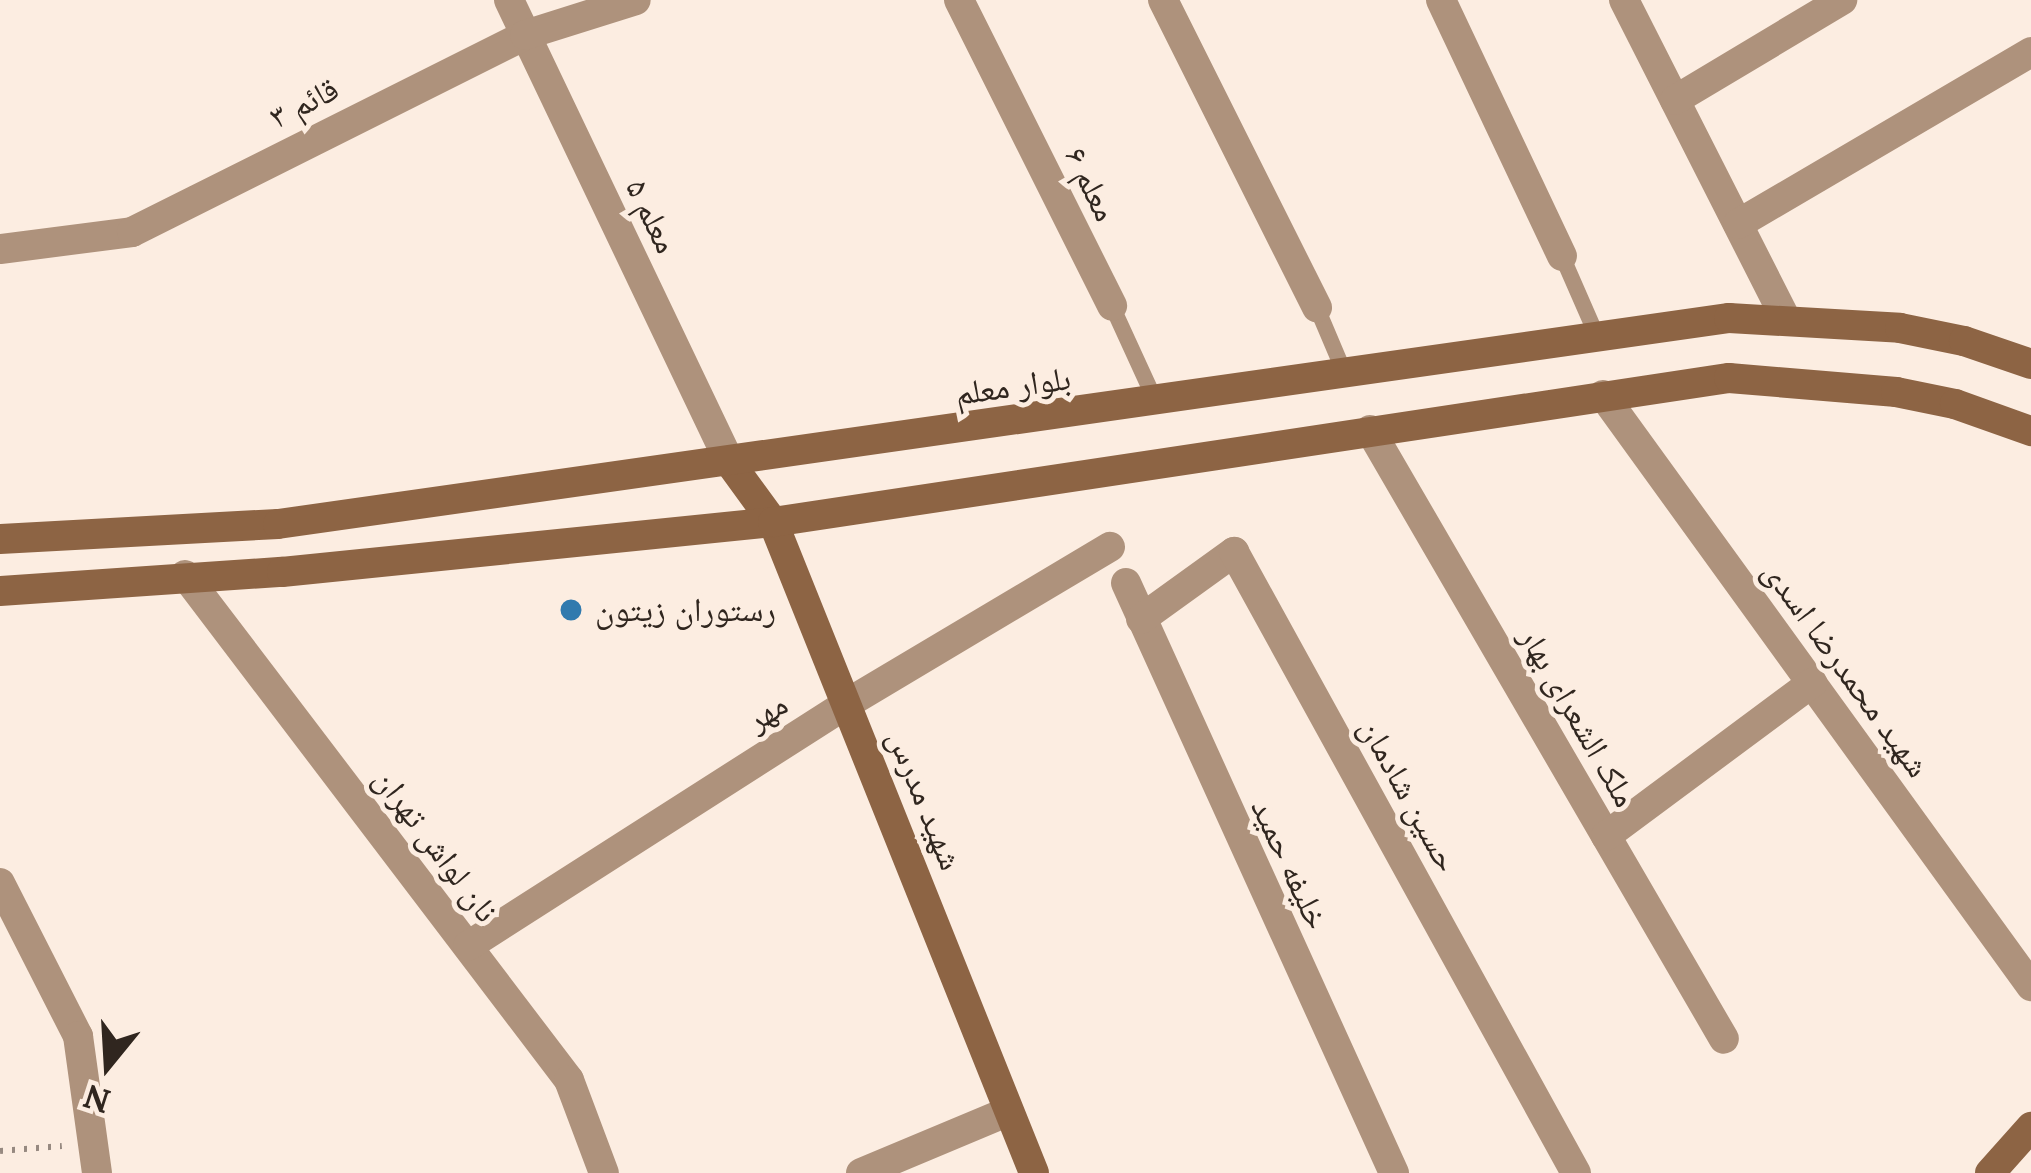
<!DOCTYPE html>
<meta charset="utf-8">
<style>
body{margin:0}
#map{position:relative;width:2031px;height:1173px;overflow:hidden;background:#fcede1;font-family:Lora,"Noto Naskh Arabic",serif}
div>[style]{position:absolute}
.path>*{height:6px;margin-top:-3px;transform-origin:0;background:repeating-linear-gradient(90deg,#968980 0 3px,transparent 0 12px)}
.service>*{height:16px;margin:-8px;padding:0 8px;transform-origin:8px;border-radius:8px;background:#ae927c}
.minor>*{height:30px;margin:-15px;padding:0 15px;transform-origin:15px;border-radius:15px;background:#ae927c}
.tertiary>*{height:30px;margin:-15px;padding:0 15px;transform-origin:15px;border-radius:15px;background:#ae927c}
.secondary>*{height:30px;margin:-15px;padding:0 15px;transform-origin:15px;border-radius:15px;background:#8d6444}
.dots>*{width:33px;height:33px;translate:-50% -50%;box-sizing:border-box;border:6px solid #fcede1;border-radius:50%}
span{translate:-50% -50%;white-space:nowrap;text-align:center;line-height:1.15;-webkit-text-stroke:10px #fcede1;paint-order:stroke}
.street-label{font-size:33px;color:#30261f}
.poi-label{font-size:33px;color:#30261f}
.left{translate:0 -50%;text-align:left}
.north{position:absolute;left:48px;top:1005px;width:120px;height:120px;-webkit-text-stroke:9px #fcede1;paint-order:stroke;rotate:198deg;font-size:33px;font-weight:700;line-height:48px;text-align:center;color:#30261f}
.north::after{content:'';display:block;margin:auto;width:42px;height:54px;background:#30261f;clip-path:polygon(50% 0,100% 100%,50% 72%,0 100%)}
</style>
<div id="map">
<div class="path">
<i style="left:0;top:1151px;width:62px;rotate:-4.6deg"></i>
</div>
<div class="service">
<i style="left:1562px;top:256px;width:85px;rotate:66.4deg"></i>
<i style="left:1112px;top:306px;width:106px;rotate:65.4deg"></i>
<i style="left:1317px;top:308px;width:72px;rotate:67deg"></i>
</div>
<div class="minor">
<i style="left:959px;top:0;width:342px;rotate:63.4deg"></i>
<i style="left:1163px;top:0;width:344px;rotate:63.4deg"></i>
<i style="left:1441px;top:0;width:283px;rotate:64.7deg"></i>
<i style="left:1624px;top:0;width:356px;rotate:63.1deg"></i>
<i style="left:1675px;top:100px;width:195px;rotate:-30.9deg"></i>
<i style="left:1738px;top:224px;width:340px;rotate:-30.4deg"></i>
<i style="left:1603px;top:395px;width:730px;rotate:54.09deg"></i>
<i style="left:1370px;top:430px;width:704px;rotate:59.83deg"></i>
<i style="left:185px;top:575px;width:634px;rotate:52.75deg"></i>
<i style="left:569px;top:1080px;width:99px;rotate:69.4deg"></i>
<i style="left:1126px;top:583px;width:648px;rotate:65.57deg"></i>
<i style="left:1141px;top:619px;width:115px;rotate:-35.8deg"></i>
<i style="left:1234px;top:552px;width:709px;rotate:61.16deg"></i>
<i style="left:1606px;top:836px;width:257px;rotate:-36.6deg"></i>
<i style="left:0;top:883px;width:172px;rotate:63deg"></i>
<i style="left:78px;top:1036px;width:138px;rotate:82.1deg"></i>
<i style="left:468px;top:946px;width:451px;rotate:-32.6deg"></i>
<i style="left:848px;top:703px;width:305px;rotate:-30.8deg"></i>
<i style="left:861px;top:1173px;width:160px;rotate:-22.7deg"></i>
</div>
<div class="tertiary">
<i style="left:509px;top:0;width:513px;rotate:64.48deg"></i>
<i style="left:0;top:249px;width:133px;rotate:-7.3deg"></i>
<i style="left:132px;top:232px;width:440px;rotate:-26.6deg"></i>
<i style="left:525px;top:35px;width:116px;rotate:-17.5deg"></i>
</div>
<div class="secondary">
<i style="left:730px;top:463px;width:73px;rotate:53.9deg"></i>
<i style="left:773px;top:522px;width:701px;rotate:68.15deg"></i>
<i style="left:0;top:539px;width:278px;rotate:-3.1deg"></i>
<i style="left:278px;top:524px;width:1466px;rotate:-8.08deg"></i>
<i style="left:1729px;top:318px;width:171px;rotate:3.3deg"></i>
<i style="left:1900px;top:328px;width:65px;rotate:11.5deg"></i>
<i style="left:1964px;top:341px;width:71px;rotate:18.9deg"></i>
<i style="left:0;top:591px;width:283px;rotate:-3.9deg"></i>
<i style="left:282px;top:572px;width:494px;rotate:-5.8deg"></i>
<i style="left:773px;top:522px;width:967px;rotate:-8.57deg"></i>
<i style="left:1729px;top:378px;width:168px;rotate:4.8deg"></i>
<i style="left:1896px;top:392px;width:60px;rotate:11.5deg"></i>
<i style="left:1955px;top:404px;width:81px;rotate:19.6deg"></i>
<i style="left:1990px;top:1173px;width:62px;rotate:-48.3deg"></i>
</div>
<div class="dots">
<i style="left:571px;top:610px;background:#317aae"></i>
</div>
<div class="street-label">
<span style="left:304px;top:103px;rotate:-27deg">قائم ۳</span>
<span style="left:1091px;top:184px;rotate:64deg">معلم ۶</span>
<span style="left:652px;top:216px;rotate:64deg">معلم ۵</span>
<span style="left:1013px;top:386px;rotate:-8deg">بلوار معلم</span>
<span style="left:1846px;top:669px;rotate:54deg">شهید محمدرضا اسدی</span>
<span style="left:767px;top:712px;rotate:-33deg">مهر</span>
<span style="left:1578px;top:717px;rotate:60deg">ملک الشعرای بهار</span>
<span style="left:1409px;top:795px;rotate:61deg">حسین شادمان</span>
<span style="left:925px;top:800px;rotate:68deg">شهید مدرس</span>
<span style="left:436px;top:845px;rotate:53deg">نان لواش تهران</span>
<span style="left:1290px;top:864px;rotate:65deg">خلیفه حمید</span>
</div>
<div class="poi-label">
<span class="left" style="left:595px;top:610px">رستوران زیتون</span>
</div>
<div class="north">N</div>
</div>
